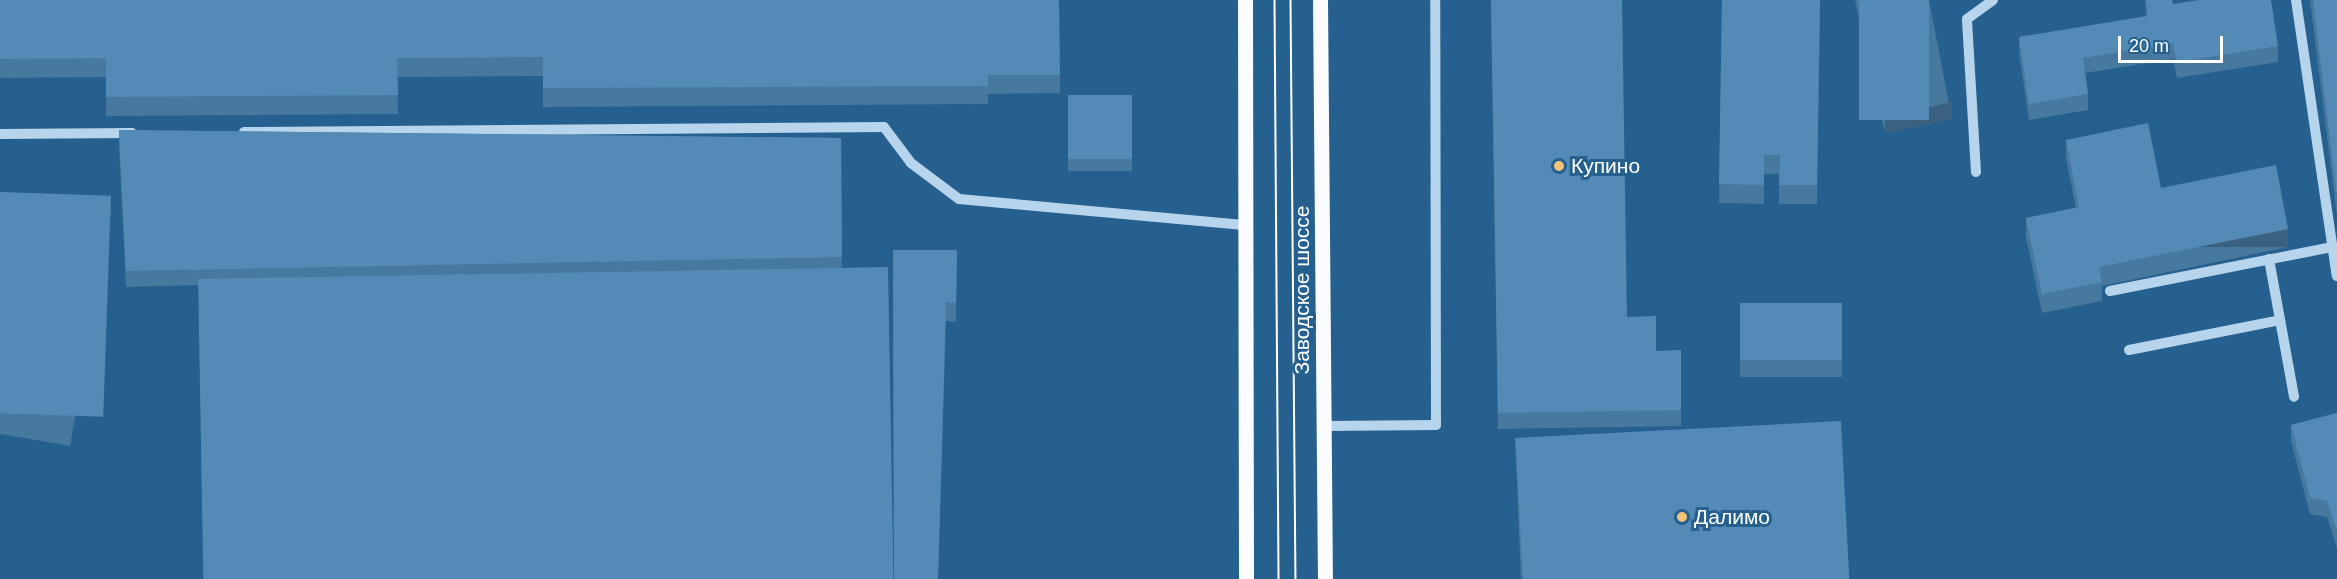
<!DOCTYPE html>
<meta charset="utf-8">
<style>
body{margin:0}
#map{position:relative;width:2337px;height:579px;overflow:hidden;background:#26608e;font-family:Arial,sans-serif}
div>[style]{position:absolute}
.minor>*{height:10px;margin:-5px;padding:0 5px;transform-origin:5px;border-radius:5px;background:#b6d4eb}
.major>*{height:15px;margin:-7.5px;padding:0 7.5px;transform-origin:7.5px;border-radius:7.5px;background:#fafcff}
.tram>*{height:1.5px;margin:-0.75px;padding:0 0.75px;transform-origin:0.75px;border-radius:0.75px;background:#fff}
.wall>*{inset:0;background:#47789d;transform-origin:0 0}
.shaded-wall>*{inset:0;background:#3a617f;transform-origin:0 0}
.building>*{inset:0;background:#538bb6;transform-origin:0 0}
.dots>*{width:16px;height:16px;translate:-50% -50%;box-sizing:border-box;border:3px solid #26608e;border-radius:50%}
span{translate:-50% -50%;white-space:nowrap;text-align:center;line-height:1.15;-webkit-text-stroke:6px #26608e;paint-order:stroke}
.poi-label{font-size:21px;color:#fff}
.left{translate:0 -50%;text-align:left}
.street-label{font-size:21px;color:#fff}
.scale{position:absolute;left:2118px;top:36px;width:105px;height:27px;box-sizing:border-box;border:3px solid #fff;border-top:0;padding-left:8px;font-size:18px;line-height:21px;white-space:nowrap;color:#fff;-webkit-text-stroke:4px #26608e;paint-order:stroke}
</style>
<div id="map">
<div class="minor">
<i style="left:2296px;top:0;width:279px;rotate:81.6deg"></i>
<i style="left:244px;top:132px;width:640px;rotate:-0.45deg"></i>
<i style="left:884px;top:127px;width:45px;rotate:53.1deg"></i>
<i style="left:911px;top:163px;width:60px;rotate:36.9deg"></i>
<i style="left:959px;top:199px;width:286px;rotate:5.2deg"></i>
<i style="left:0;top:134px;width:132px;rotate:-0.4deg"></i>
<i style="left:1976px;top:172px;width:153px;rotate:-93.4deg"></i>
<i style="left:1967px;top:19px;width:32px;rotate:-36deg"></i>
<i style="left:2269px;top:259px;width:140px;rotate:79.7deg"></i>
<i style="left:2110px;top:291px;width:227px;rotate:-11.2deg"></i>
<i style="left:2129px;top:350px;width:154px;rotate:-11.2deg"></i>
<i style="left:1324px;top:426px;width:112px;rotate:-0.5deg"></i>
<i style="left:1436px;top:425px;width:425px;rotate:-90.1deg"></i>
</div>
<div class="major">
<i style="left:1245px;top:0;width:579px;rotate:89.9deg"></i>
<i style="left:1320px;top:0;width:579px;rotate:89.51deg"></i>
</div>
<div class="tram">
<i style="left:1275px;top:0;width:579px;rotate:89.6deg"></i>
<i style="left:1291px;top:0;width:579px;rotate:89.51deg"></i>
</div>
<div class="wall">
<i style="clip-path:polygon(0 0,1059px 0,1060px 93px,988px 94px,988px 104px,543px 107px,543px 76px,397px 77px,398px 114px,106px 116px,106px 77px,0 78px)"></i>
<i style="clip-path:polygon(1491px 0,1627px 317px,1656px 351px,1681px 350px,1681px 426px,1498px 429px)"></i>
<i style="clip-path:polygon(1722px 0,1820px 0,1817px 204px,1779px 204px,1779px 174px,1764px 174px,1764px 204px,1719px 203px)"></i>
<i style="clip-path:polygon(1855px 0,1929px 0,1952px 119px,1885px 133px)"></i>
<i style="clip-path:polygon(2145px 0,2172px 0,2173px 4px,2278px 46px,2278px 62px,2177px 78px,2173px 59px,2085px 73px,2088px 94px,2088px 110px,2029px 120px,2019px 53px,2019px 37px,2146px 16px)"></i>
<i style="clip-path:polygon(2310px 0,2337px 0,2337px 216px)"></i>
<i style="left:1068px;top:95px;width:64px;height:76px"></i>
<i style="clip-path:polygon(119px 130px,841px 138px,842px 268px,126px 287px,119px 146px)"></i>
<i style="clip-path:polygon(2066px 140px,2161px 188px,2288px 247px,2102px 286px,2102px 301px,2042px 313px,2026px 237px,2026px 218px,2076px 208px,2066px 159px)"></i>
<i style="left:0;top:192px;width:113px;height:238px;rotate:10deg"></i>
<i style="clip-path:polygon(893px 250px,957px 250px,956px 322px,946px 321px,938px 579px,894px 579px)"></i>
<i style="left:1740px;top:303px;width:102px;height:74px"></i>
<i style="clip-path:polygon(2337px 413px,2337px 548px,2327px 517px,2310px 514px,2291px 441px,2291px 425px)"></i>
<i style="clip-path:polygon(1515px 438px,1850px 579px,1521px 579px)"></i>
</div>
<div class="shaded-wall">
<i style="clip-path:polygon(1952px 102px,1952px 119px,1885px 133px,1885px 117px)"></i>
<i style="left:111px;top:196px;width:16px;height:221px;rotate:90deg"></i>
<i style="left:2288px;top:229px;width:18px;height:193px;rotate:90deg"></i>
</div>
<div class="building">
<i style="clip-path:polygon(0 0,1059px 0,1060px 75px,988px 75px,988px 86px,543px 88px,543px 57px,397px 58px,398px 95px,106px 97px,106px 58px,0 59px)"></i>
<i style="clip-path:polygon(1491px 0,1622px 0,1627px 317px,1656px 316px,1656px 351px,1681px 350px,1681px 410px,1498px 413px)"></i>
<i style="clip-path:polygon(1722px 0,1820px 0,1817px 185px,1779px 185px,1780px 155px,1764px 155px,1764px 185px,1719px 184px)"></i>
<i style="left:1859px;top:0;width:70px;height:120px"></i>
<i style="clip-path:polygon(2146px 0,2172px 0,2173px 4px,2199px 0,2271px 0,2278px 46px,2177px 62px,2173px 43px,2083px 58px,2088px 94px,2029px 104px,2019px 37px,2148px 16px)"></i>
<i style="clip-path:polygon(2313px 0,2337px 0,2337px 197px)"></i>
<i style="left:1068px;top:95px;width:64px;height:64px"></i>
<i style="clip-path:polygon(2148px 123px,2161px 188px,2276px 165px,2288px 229px,2099px 267px,2102px 282px,2042px 294px,2026px 218px,2079px 207px,2066px 140px)"></i>
<i style="clip-path:polygon(119px 130px,841px 138px,842px 257px,126px 271px)"></i>
<i style="left:0;top:192px;width:111px;height:221px;rotate:2deg"></i>
<i style="clip-path:polygon(893px 250px,957px 250px,956px 303px,946px 302px,938px 579px,894px 579px)"></i>
<i style="left:888px;top:267px;width:312px;height:690px;rotate:89deg"></i>
<i style="left:1740px;top:303px;width:102px;height:57px"></i>
<i style="clip-path:polygon(2337px 413px,2337px 531px,2327px 501px,2310px 498px,2291px 425px)"></i>
<i style="left:1841px;top:421px;width:158px;height:326px;rotate:87deg"></i>
</div>
<div class="dots">
<i style="left:1559px;top:166px;background:#f4c37b"></i>
<i style="left:1682px;top:517px;background:#f4c37b"></i>
</div>
<div class="poi-label">
<span class="left" style="left:1571px;top:166px">Купино</span>
<span class="left" style="left:1694px;top:517px">Далимо</span>
</div>
<div class="street-label">
<span style="left:1302px;top:290px;rotate:-90deg">Заводское шоссе</span>
</div>
<div class="scale">20 m</div>
</div>
